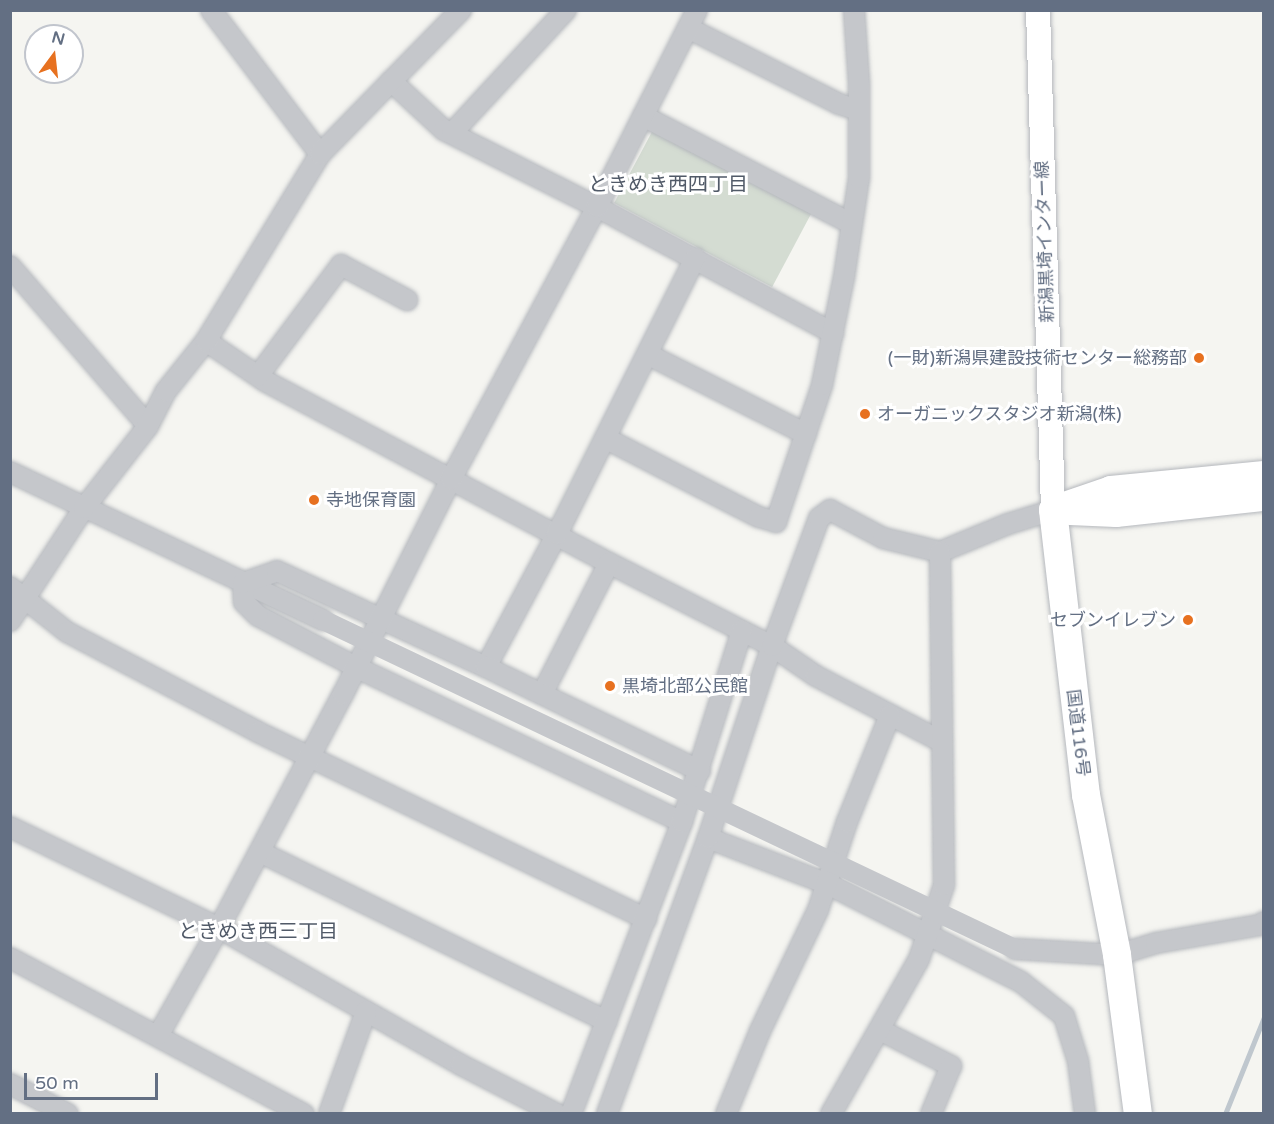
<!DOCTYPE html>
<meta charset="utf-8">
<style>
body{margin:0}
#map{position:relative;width:1274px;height:1124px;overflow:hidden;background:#f5f5f1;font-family:"Varela Round","Noto Sans JP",sans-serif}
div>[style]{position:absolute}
.green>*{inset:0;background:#d4dcd2;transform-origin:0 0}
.stream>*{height:5px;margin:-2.5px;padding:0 2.5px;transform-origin:2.5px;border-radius:2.5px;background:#bfc7ce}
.roads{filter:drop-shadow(0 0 2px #b5b8bd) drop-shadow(0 0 2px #b5b8bd)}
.minor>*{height:20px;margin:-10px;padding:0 10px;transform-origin:10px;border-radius:10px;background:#c5c7cb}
.major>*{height:24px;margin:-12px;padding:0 12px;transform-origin:12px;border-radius:12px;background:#fff}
.highway>*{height:28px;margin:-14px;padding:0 14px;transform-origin:14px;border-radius:14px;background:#fff}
.minor-bridge>*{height:20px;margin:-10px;padding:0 10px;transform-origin:10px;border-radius:10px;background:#c5c7cb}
.dots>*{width:16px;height:16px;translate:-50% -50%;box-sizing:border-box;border:3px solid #fff;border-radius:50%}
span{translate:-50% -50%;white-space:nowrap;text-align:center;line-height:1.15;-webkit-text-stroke:6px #fff;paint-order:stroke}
.street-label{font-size:18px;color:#636f83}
.poi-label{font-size:18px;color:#636f83}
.right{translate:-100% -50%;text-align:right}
.left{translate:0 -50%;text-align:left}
.neighbourhood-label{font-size:20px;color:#515a68}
.frame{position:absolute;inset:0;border:12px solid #636f83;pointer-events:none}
.north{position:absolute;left:24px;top:24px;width:60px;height:60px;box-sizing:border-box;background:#fff;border:2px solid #c1c5cd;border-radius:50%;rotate:15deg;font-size:16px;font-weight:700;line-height:24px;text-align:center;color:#636f83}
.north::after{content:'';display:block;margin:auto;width:21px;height:27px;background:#e77120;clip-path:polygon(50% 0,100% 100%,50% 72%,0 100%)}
.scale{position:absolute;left:24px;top:1073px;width:134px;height:27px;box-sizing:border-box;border:3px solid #636f83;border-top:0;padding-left:8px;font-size:18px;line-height:21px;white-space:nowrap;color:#636f83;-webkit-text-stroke:4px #fff;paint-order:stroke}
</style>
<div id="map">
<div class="green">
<i style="left:654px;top:128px;width:179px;height:85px;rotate:28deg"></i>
</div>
<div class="stream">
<i style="left:1225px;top:1114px;width:105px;rotate:-68.1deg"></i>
</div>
<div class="roads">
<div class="minor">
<i style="left:211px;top:10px;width:181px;rotate:52.9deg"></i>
<i style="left:688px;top:28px;width:169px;rotate:26.7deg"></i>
<i style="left:839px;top:104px;width:21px;rotate:17deg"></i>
<i style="left:391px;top:81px;width:72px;rotate:42.8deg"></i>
<i style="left:444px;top:130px;width:171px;rotate:26.7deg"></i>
<i style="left:597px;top:207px;width:268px;rotate:28.1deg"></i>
<i style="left:643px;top:116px;width:235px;rotate:27.3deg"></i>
<i style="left:452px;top:133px;width:168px;rotate:-47.2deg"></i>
<i style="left:10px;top:266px;width:211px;rotate:49.2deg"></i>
<i style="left:206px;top:341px;width:71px;rotate:34.1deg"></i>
<i style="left:265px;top:381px;width:389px;rotate:27.9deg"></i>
<i style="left:609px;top:563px;width:183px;rotate:27deg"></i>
<i style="left:772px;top:646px;width:53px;rotate:34.3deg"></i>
<i style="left:816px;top:676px;width:142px;rotate:27.6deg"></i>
<i style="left:647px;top:354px;width:178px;rotate:26.7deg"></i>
<i style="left:258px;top:376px;width:139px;rotate:-53.2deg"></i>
<i style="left:341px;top:265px;width:75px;rotate:27.9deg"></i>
<i style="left:605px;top:438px;width:173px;rotate:27.2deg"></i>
<i style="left:759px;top:517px;width:18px;rotate:16deg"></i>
<i style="left:776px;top:522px;width:145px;rotate:-71.4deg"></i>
<i style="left:822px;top:385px;width:110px;rotate:-78.5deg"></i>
<i style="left:844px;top:277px;width:100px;rotate:-81.4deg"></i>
<i style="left:859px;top:178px;width:95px;rotate:-90deg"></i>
<i style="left:859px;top:83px;width:73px;rotate:-93.9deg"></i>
<i style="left:10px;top:472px;width:346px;rotate:25.3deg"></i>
<i style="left:10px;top:587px;width:73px;rotate:38.3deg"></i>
<i style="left:67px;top:632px;width:216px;rotate:27.6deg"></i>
<i style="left:258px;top:732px;width:431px;rotate:25.7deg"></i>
<i style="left:10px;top:621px;width:135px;rotate:-56.8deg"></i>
<i style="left:84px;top:508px;width:104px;rotate:-52deg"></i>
<i style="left:148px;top:426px;width:39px;rotate:-63deg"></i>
<i style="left:166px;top:391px;width:64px;rotate:-51.3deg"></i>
<i style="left:206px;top:341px;width:219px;rotate:-58.6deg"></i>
<i style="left:320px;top:154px;width:202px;rotate:-45.6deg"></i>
<i style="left:486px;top:667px;width:151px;rotate:-61.9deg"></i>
<i style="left:557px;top:534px;width:309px;rotate:-63.4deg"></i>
<i style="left:542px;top:694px;width:147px;rotate:-62.9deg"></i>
<i style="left:682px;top:822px;width:361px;rotate:-154.6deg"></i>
<i style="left:356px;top:667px;width:110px;rotate:-152.5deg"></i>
<i style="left:258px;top:616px;width:20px;rotate:-135deg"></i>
<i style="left:244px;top:602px;width:19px;rotate:-93deg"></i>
<i style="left:243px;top:583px;width:36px;rotate:-19deg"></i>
<i style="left:277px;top:571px;width:230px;rotate:24.7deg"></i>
<i style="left:486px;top:667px;width:238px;rotate:25.9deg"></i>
<i style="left:10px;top:827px;width:232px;rotate:25.8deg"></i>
<i style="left:219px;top:928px;width:278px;rotate:29.5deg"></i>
<i style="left:461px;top:1065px;width:108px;rotate:27deg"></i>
<i style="left:708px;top:838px;width:129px;rotate:21deg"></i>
<i style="left:828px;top:884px;width:216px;rotate:26.9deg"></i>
<i style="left:1021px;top:982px;width:55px;rotate:38.3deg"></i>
<i style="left:1064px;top:1016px;width:47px;rotate:72.7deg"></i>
<i style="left:1078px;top:1061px;width:53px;rotate:82.5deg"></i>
<i style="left:260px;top:852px;width:386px;rotate:26deg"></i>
<i style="left:1015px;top:949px;width:102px;rotate:3.4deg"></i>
<i style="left:1117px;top:955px;width:41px;rotate:-17.1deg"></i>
<i style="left:1156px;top:943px;width:106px;rotate:-9.8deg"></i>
<i style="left:1260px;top:925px;width:5px;rotate:-37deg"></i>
<i style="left:10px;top:958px;width:333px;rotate:28deg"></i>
<i style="left:880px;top:1030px;width:80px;rotate:26.9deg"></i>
<i style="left:951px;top:1066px;width:52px;rotate:112.6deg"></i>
<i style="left:159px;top:1034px;width:122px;rotate:-60.5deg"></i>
<i style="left:219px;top:928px;width:265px;rotate:-62.1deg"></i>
<i style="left:343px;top:694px;width:241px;rotate:-63.3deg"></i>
<i style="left:451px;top:479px;width:309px;rotate:-61.8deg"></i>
<i style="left:597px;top:207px;width:221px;rotate:-63.1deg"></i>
<i style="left:10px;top:1084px;width:65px;rotate:27.3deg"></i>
<i style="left:329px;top:1114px;width:109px;rotate:-70.1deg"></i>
<i style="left:571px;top:1114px;width:312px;rotate:-69.2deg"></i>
<i style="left:682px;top:822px;width:200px;rotate:-72.6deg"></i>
<i style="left:607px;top:1114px;width:294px;rotate:-69.9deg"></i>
<i style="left:708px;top:838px;width:202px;rotate:-71.6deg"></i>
<i style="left:772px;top:646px;width:136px;rotate:-69.8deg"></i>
<i style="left:819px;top:518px;width:14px;rotate:-36deg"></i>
<i style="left:830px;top:510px;width:60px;rotate:27.8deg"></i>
<i style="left:883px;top:538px;width:59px;rotate:13.8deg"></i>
<i style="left:940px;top:552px;width:74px;rotate:-22.4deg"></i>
<i style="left:1008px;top:524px;width:47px;rotate:-17.3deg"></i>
<i style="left:726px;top:1114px;width:90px;rotate:-67.7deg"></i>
<i style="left:760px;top:1031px;width:134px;rotate:-64.4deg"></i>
<i style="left:818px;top:910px;width:93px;rotate:-71.8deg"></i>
<i style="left:847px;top:822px;width:115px;rotate:-68.1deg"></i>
<i style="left:831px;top:1114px;width:178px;rotate:-60.4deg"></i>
<i style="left:919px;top:959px;width:78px;rotate:-71.3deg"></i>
<i style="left:944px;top:885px;width:333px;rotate:-90.7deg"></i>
</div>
<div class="major">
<i style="left:1038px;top:10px;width:500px;rotate:88.28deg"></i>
</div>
<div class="highway">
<i style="left:1053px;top:510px;width:287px;rotate:83.4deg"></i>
<i style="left:1086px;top:795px;width:163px;rotate:79deg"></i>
<i style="left:1117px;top:955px;width:160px;rotate:82.5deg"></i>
<i style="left:1053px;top:510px;width:61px;rotate:-19deg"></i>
<i style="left:1111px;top:490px;width:154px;rotate:-5.6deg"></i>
<i style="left:1070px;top:511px;width:46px;rotate:2.5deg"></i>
<i style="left:1116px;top:513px;width:149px;rotate:-6.2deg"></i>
</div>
</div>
<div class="minor-bridge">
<i style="left:323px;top:620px;width:766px;rotate:25.43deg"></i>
</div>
<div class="dots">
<i style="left:1199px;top:358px;background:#e77120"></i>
<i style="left:865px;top:414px;background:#e77120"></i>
<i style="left:314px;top:500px;background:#e77120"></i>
<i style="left:1188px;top:620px;background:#e77120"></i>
<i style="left:610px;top:686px;background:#e77120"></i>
</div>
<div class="street-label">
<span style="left:1045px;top:242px;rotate:-92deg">新潟黒埼インター線</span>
<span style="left:1078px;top:733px;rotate:83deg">国道116号</span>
</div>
<div class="poi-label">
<span class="right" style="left:1187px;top:358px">(一財)新潟県建設技術センター総務部</span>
<span class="left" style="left:877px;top:414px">オーガニックスタジオ新潟(株)</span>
<span class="left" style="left:326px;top:500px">寺地保育園</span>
<span class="right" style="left:1176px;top:620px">セブンイレブン</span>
<span class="left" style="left:622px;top:686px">黒埼北部公民館</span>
</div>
<div class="neighbourhood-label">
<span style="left:668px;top:185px">ときめき西四丁目</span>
<span style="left:258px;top:932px">ときめき西三丁目</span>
</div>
<div class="frame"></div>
<div class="north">N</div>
<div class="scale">50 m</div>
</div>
